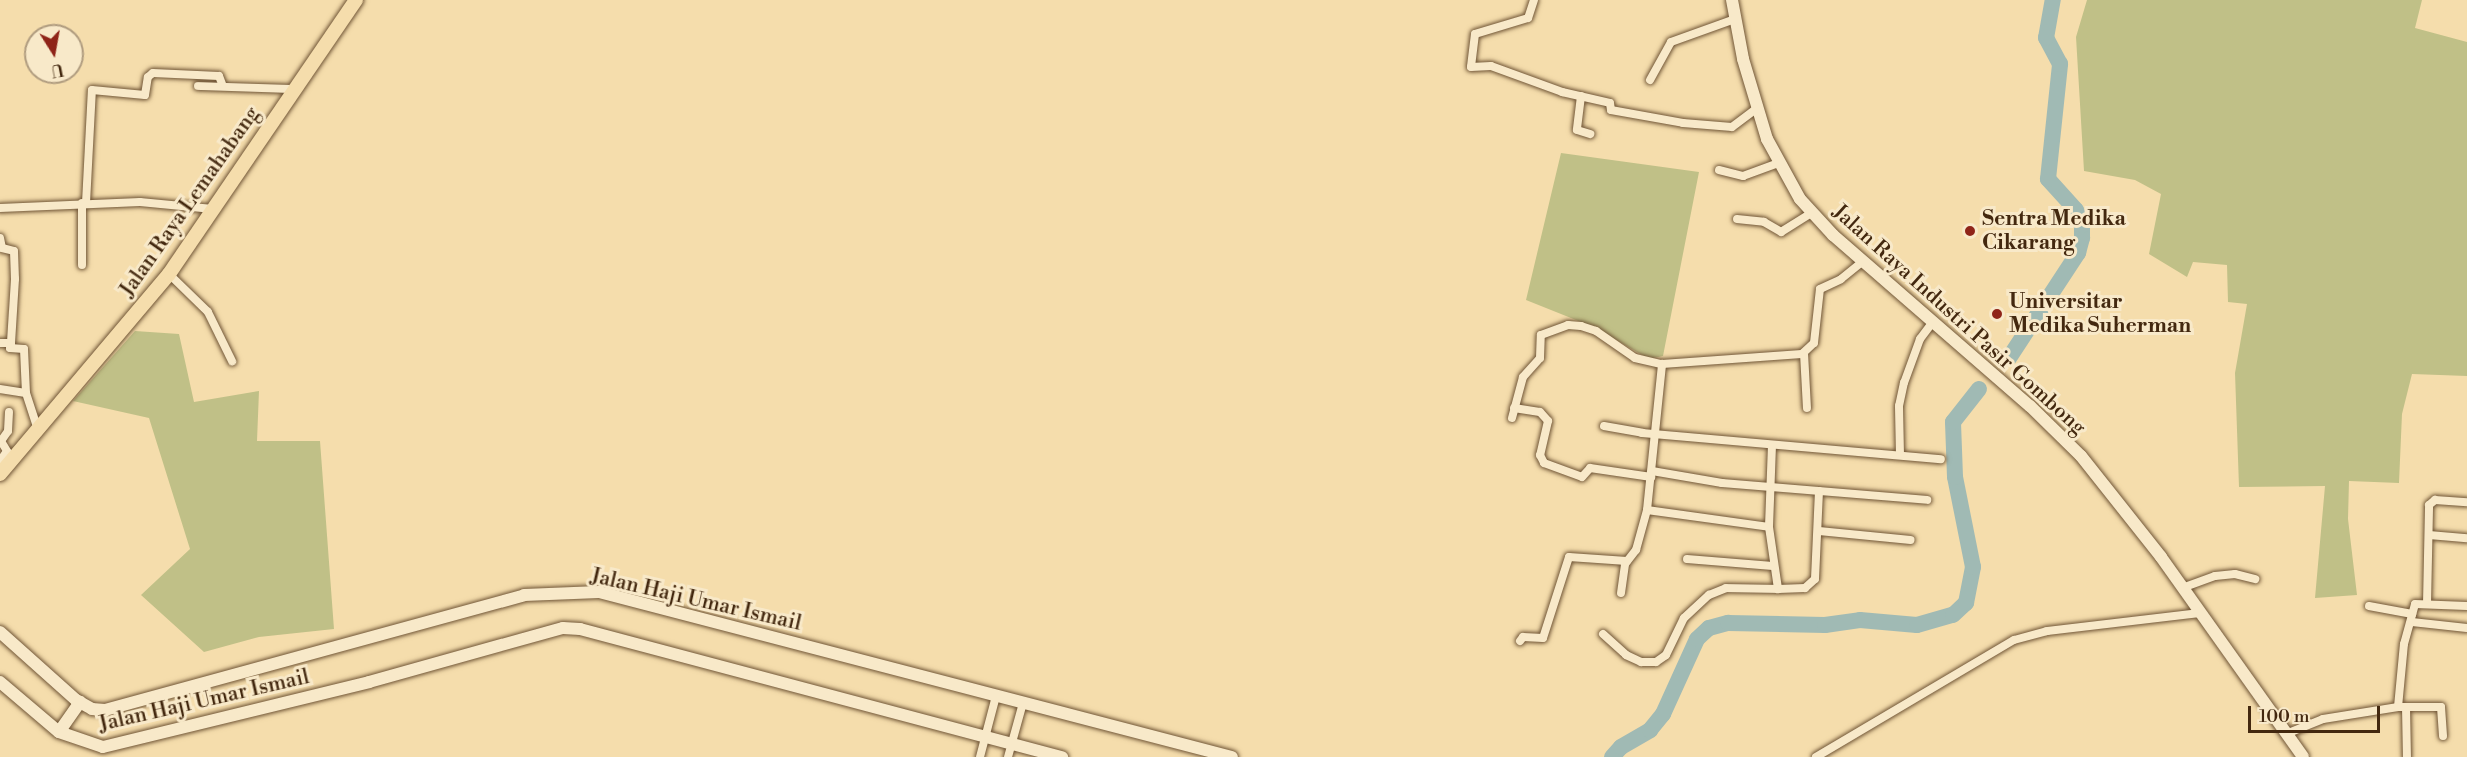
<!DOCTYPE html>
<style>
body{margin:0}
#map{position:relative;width:2467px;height:757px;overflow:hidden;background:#f5ddac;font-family:"Libre Bodoni",serif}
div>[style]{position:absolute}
.green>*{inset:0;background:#c0c087}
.river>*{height:16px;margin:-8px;padding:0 8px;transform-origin:8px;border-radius:8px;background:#a0bab4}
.roads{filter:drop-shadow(0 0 2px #705536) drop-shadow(0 0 2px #705536)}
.street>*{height:8px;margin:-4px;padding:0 4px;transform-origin:4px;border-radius:4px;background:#f8e9c9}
.secondary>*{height:12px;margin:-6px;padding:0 6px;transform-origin:6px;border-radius:6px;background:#f8e9c9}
.primary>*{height:14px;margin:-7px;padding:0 7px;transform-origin:7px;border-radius:7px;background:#f5ddac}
.dots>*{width:16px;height:16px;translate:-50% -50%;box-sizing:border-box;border:3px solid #f8e9c9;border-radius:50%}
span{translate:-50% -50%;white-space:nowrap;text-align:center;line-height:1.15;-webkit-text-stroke:6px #f8e9c9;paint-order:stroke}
.street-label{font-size:21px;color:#43280f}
.poi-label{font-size:21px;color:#43280f;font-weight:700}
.left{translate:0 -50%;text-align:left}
.north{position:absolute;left:24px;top:24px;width:60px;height:60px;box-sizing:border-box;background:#f8e9c9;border:2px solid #b09c7f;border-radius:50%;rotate:169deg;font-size:16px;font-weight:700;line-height:24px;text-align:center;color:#43280f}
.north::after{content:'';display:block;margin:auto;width:21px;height:27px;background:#8f2418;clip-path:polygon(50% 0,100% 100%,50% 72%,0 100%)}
.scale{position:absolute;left:2248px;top:706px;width:132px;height:27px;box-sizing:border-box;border:3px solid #43280f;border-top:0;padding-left:8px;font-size:18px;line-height:21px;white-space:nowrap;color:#43280f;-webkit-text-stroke:4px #f8e9c9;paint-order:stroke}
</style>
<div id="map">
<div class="green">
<i style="clip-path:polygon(2087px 0,2422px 0,2415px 28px,2467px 42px,2467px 376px,2412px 374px,2402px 414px,2399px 483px,2349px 481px,2348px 519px,2357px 595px,2315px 598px,2325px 486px,2239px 487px,2235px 373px,2247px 304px,2228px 302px,2227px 265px,2193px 262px,2187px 277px,2149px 254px,2161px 194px,2135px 180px,2084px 171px,2076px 37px)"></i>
<i style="clip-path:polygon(1561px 153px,1699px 172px,1663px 356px,1649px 359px,1596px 328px,1526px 300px)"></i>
<i style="clip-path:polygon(135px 331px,179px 334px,194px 402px,259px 391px,257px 441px,320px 441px,334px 629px,259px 637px,204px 652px,141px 595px,190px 549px,149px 418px,73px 401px)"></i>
</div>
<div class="river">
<i style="left:2009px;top:358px;width:126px;rotate:-56.7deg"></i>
<i style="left:2078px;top:253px;width:16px;rotate:-75deg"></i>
<i style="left:2082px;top:238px;width:13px;rotate:-90deg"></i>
<i style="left:2082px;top:225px;width:16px;rotate:-112deg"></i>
<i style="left:2076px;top:210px;width:42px;rotate:-132.1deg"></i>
<i style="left:2048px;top:179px;width:116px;rotate:-84deg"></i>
<i style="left:2060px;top:64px;width:30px;rotate:-118deg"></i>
<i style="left:2046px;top:38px;width:39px;rotate:-80deg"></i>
<i style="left:1612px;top:757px;width:13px;rotate:-48deg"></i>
<i style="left:1621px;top:747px;width:34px;rotate:-30deg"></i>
<i style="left:1650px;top:730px;width:21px;rotate:-51deg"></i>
<i style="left:1663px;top:714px;width:82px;rotate:-65.6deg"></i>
<i style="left:1697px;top:639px;width:16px;rotate:-43deg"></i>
<i style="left:1709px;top:628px;width:20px;rotate:-15deg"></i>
<i style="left:1728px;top:623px;width:97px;rotate:1.2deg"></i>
<i style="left:1825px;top:625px;width:35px;rotate:-8deg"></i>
<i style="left:1860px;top:620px;width:57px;rotate:5deg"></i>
<i style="left:1917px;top:625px;width:37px;rotate:-16deg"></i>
<i style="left:1953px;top:615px;width:18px;rotate:-43deg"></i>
<i style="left:1966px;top:603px;width:37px;rotate:-79deg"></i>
<i style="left:1973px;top:567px;width:92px;rotate:-101.3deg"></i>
<i style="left:1955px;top:477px;width:55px;rotate:-92.1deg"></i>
<i style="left:1953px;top:422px;width:42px;rotate:-51.8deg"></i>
</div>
<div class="roads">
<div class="street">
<i style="left:1534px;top:0;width:19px;rotate:108deg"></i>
<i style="left:1528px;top:18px;width:55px;rotate:163.2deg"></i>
<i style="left:1475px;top:34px;width:33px;rotate:97deg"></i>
<i style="left:1471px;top:67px;width:20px;rotate:-3deg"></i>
<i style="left:1491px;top:66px;width:76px;rotate:20.1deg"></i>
<i style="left:1562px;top:92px;width:49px;rotate:12.9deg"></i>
<i style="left:1610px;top:103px;width:7px;rotate:82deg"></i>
<i style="left:1611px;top:110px;width:73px;rotate:10.2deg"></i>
<i style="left:1683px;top:123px;width:49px;rotate:4.7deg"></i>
<i style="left:1732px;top:127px;width:30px;rotate:-37deg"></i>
<i style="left:1650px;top:80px;width:43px;rotate:-61.1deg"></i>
<i style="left:1671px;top:42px;width:68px;rotate:-19.8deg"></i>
<i style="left:198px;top:86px;width:97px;rotate:1.8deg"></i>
<i style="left:1581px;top:96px;width:34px;rotate:97deg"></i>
<i style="left:1577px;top:130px;width:14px;rotate:17deg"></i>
<i style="left:1719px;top:170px;width:25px;rotate:14deg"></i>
<i style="left:1743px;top:176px;width:37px;rotate:-20deg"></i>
<i style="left:82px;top:203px;width:62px;rotate:90deg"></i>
<i style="left:86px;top:203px;width:113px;rotate:-87deg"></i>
<i style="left:92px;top:90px;width:53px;rotate:5.4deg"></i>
<i style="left:145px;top:95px;width:18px;rotate:-81deg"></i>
<i style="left:148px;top:77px;width:6px;rotate:-39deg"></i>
<i style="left:153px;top:73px;width:66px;rotate:2.6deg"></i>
<i style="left:219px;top:76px;width:9px;rotate:69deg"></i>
<i style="left:0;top:208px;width:140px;rotate:-2.5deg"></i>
<i style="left:140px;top:202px;width:73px;rotate:5.5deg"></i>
<i style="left:1737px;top:219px;width:27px;rotate:6deg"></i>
<i style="left:1764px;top:222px;width:20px;rotate:30deg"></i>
<i style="left:1781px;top:232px;width:36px;rotate:-32deg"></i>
<i style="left:0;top:238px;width:10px;rotate:79deg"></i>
<i style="left:2px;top:248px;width:12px;rotate:14deg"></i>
<i style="left:14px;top:251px;width:28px;rotate:88deg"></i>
<i style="left:15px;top:279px;width:64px;rotate:93.6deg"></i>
<i style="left:11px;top:343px;width:11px;rotate:180deg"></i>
<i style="left:169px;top:274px;width:54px;rotate:44.3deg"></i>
<i style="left:208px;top:312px;width:55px;rotate:63.9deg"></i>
<i style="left:11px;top:343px;width:5px;rotate:101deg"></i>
<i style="left:10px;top:348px;width:14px;rotate:4deg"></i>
<i style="left:24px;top:349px;width:44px;rotate:87.4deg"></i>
<i style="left:26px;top:393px;width:39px;rotate:72deg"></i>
<i style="left:1804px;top:353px;width:55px;rotate:86.9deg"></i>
<i style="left:0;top:389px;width:26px;rotate:9deg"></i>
<i style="left:1514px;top:408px;width:26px;rotate:9deg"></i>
<i style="left:1540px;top:412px;width:12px;rotate:48deg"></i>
<i style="left:1548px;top:421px;width:35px;rotate:103deg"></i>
<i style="left:1540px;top:455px;width:9px;rotate:63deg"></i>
<i style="left:1544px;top:463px;width:40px;rotate:20.2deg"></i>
<i style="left:1582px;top:477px;width:12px;rotate:-48deg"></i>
<i style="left:1590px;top:468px;width:62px;rotate:8.4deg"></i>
<i style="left:1512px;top:418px;width:42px;rotate:-75deg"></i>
<i style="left:1523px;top:377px;width:25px;rotate:-48deg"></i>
<i style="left:1540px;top:358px;width:23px;rotate:-88deg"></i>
<i style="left:1541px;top:335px;width:29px;rotate:-20deg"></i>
<i style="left:1568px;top:325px;width:13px;rotate:4deg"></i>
<i style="left:1581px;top:326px;width:16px;rotate:18deg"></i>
<i style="left:1596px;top:331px;width:47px;rotate:34.7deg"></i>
<i style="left:1635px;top:358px;width:28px;rotate:13deg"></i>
<i style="left:1662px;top:364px;width:140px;rotate:-4.1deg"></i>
<i style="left:1802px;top:354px;width:16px;rotate:-43deg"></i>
<i style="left:1814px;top:343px;width:54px;rotate:-83.7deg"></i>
<i style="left:1820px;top:289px;width:23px;rotate:-25deg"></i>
<i style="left:1841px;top:279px;width:27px;rotate:-39deg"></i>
<i style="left:1604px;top:426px;width:39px;rotate:10deg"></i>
<i style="left:1642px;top:433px;width:300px;rotate:5deg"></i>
<i style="left:1772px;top:445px;width:82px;rotate:92.1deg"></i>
<i style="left:1769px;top:527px;width:63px;rotate:81.7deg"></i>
<i style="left:1778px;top:589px;width:27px;rotate:-2deg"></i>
<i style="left:1805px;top:588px;width:13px;rotate:-42deg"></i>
<i style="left:1815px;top:579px;width:88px;rotate:-87.4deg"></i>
<i style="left:1900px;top:455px;width:49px;rotate:-91.2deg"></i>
<i style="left:1899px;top:406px;width:24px;rotate:-78deg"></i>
<i style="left:1904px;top:383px;width:47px;rotate:-70deg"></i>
<i style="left:1920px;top:339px;width:21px;rotate:-53deg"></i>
<i style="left:0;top:461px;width:12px;rotate:-55deg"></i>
<i style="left:7px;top:451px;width:12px;rotate:-121deg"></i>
<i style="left:1px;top:441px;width:12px;rotate:-55deg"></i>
<i style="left:8px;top:431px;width:19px;rotate:-87deg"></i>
<i style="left:1652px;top:471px;width:71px;rotate:9.7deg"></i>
<i style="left:1722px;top:483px;width:206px;rotate:4.7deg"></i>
<i style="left:1647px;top:510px;width:123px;rotate:7.9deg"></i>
<i style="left:1819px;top:531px;width:92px;rotate:5.6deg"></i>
<i style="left:2429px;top:535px;width:38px;rotate:5deg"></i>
<i style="left:1687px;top:559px;width:86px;rotate:4.7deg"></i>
<i style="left:2182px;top:588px;width:35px;rotate:-20deg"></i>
<i style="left:2215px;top:576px;width:20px;rotate:-6deg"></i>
<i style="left:2235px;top:574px;width:21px;rotate:14deg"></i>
<i style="left:1621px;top:593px;width:29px;rotate:-82deg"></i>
<i style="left:1625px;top:564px;width:18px;rotate:-52deg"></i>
<i style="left:1636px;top:550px;width:41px;rotate:-74.6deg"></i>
<i style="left:1647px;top:510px;width:147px;rotate:-84.1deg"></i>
<i style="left:2427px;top:604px;width:99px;rotate:-88.8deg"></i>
<i style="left:2429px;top:505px;width:8px;rotate:-40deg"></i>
<i style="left:2435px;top:500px;width:32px;rotate:4deg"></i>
<i style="left:2369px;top:606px;width:44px;rotate:10.5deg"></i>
<i style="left:2412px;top:622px;width:55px;rotate:6.2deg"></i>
<i style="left:1603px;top:634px;width:31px;rotate:42deg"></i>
<i style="left:1626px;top:655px;width:17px;rotate:25deg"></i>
<i style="left:1641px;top:662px;width:15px"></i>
<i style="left:1656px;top:662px;width:12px;rotate:-35deg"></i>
<i style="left:1666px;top:655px;width:41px;rotate:-64.1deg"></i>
<i style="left:1684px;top:618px;width:34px;rotate:-43deg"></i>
<i style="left:1709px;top:595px;width:18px;rotate:-22deg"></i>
<i style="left:1726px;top:588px;width:52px;rotate:1.1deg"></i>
<i style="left:1520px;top:641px;width:5px;rotate:-53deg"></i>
<i style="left:1523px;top:637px;width:20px;rotate:3deg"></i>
<i style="left:1543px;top:638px;width:85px;rotate:-72.2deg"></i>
<i style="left:1569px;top:557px;width:58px;rotate:3.9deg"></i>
<i style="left:2398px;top:707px;width:43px"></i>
<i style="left:2441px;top:707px;width:29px;rotate:86deg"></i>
<i style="left:2406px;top:707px;width:50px;rotate:88.9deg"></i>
<i style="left:2286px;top:734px;width:40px;rotate:-22deg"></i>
<i style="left:2323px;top:719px;width:76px;rotate:-9.1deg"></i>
<i style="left:2398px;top:707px;width:63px;rotate:-84.6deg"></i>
<i style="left:2404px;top:644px;width:41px;rotate:-74.6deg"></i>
<i style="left:2415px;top:604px;width:52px;rotate:2.2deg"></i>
<i style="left:980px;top:757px;width:63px;rotate:-75.3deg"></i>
<i style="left:1008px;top:757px;width:56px;rotate:-74.5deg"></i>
<i style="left:1816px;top:757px;width:230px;rotate:-30.6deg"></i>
<i style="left:2014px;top:640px;width:34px;rotate:-15deg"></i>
<i style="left:2047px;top:631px;width:154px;rotate:-6.7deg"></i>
</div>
<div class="secondary">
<i style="left:1732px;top:0;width:60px;rotate:79.4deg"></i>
<i style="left:1743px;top:59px;width:84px;rotate:73.3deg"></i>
<i style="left:1767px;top:139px;width:68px;rotate:61.2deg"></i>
<i style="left:1800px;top:199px;width:49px;rotate:47.5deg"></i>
<i style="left:1833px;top:235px;width:261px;rotate:41deg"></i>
<i style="left:2030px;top:406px;width:71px;rotate:44.4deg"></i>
<i style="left:2081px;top:456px;width:129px;rotate:51.6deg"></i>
<i style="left:2161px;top:557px;width:245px;rotate:54.6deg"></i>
<i style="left:0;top:632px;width:102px;rotate:41.8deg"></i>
<i style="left:76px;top:700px;width:18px;rotate:29deg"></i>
<i style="left:92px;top:709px;width:13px;rotate:4deg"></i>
<i style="left:105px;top:710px;width:434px;rotate:-15.3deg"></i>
<i style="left:524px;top:595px;width:75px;rotate:-2.3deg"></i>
<i style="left:599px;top:592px;width:654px;rotate:14.61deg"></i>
<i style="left:0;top:682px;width:77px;rotate:40.3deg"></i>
<i style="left:59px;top:732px;width:46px;rotate:18.8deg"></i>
<i style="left:103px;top:747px;width:274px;rotate:-13.7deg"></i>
<i style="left:369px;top:682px;width:201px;rotate:-15.6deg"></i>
<i style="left:563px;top:628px;width:17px;rotate:3deg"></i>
<i style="left:580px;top:629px;width:499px;rotate:14.9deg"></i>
<i style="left:59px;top:732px;width:37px;rotate:-55deg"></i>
</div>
<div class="primary">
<i style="left:0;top:474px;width:262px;rotate:-49.8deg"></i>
<i style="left:169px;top:274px;width:332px;rotate:-55.7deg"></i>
</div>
</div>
<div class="dots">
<i style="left:1970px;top:231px;background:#8f2418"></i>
<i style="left:1997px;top:314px;background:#8f2418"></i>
</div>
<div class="street-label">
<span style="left:190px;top:202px;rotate:-55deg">Jalan Raya Lemahabang</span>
<span style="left:1959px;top:320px;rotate:42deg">Jalan Raya Industri Pasir Gombong</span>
<span style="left:696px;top:600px;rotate:13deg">Jalan Haji Umar Ismail</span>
<span style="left:204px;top:701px;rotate:-13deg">Jalan Haji Umar Ismail</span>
</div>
<div class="poi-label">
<span class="left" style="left:1982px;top:231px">Sentra Medika<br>Cikarang</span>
<span class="left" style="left:2009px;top:314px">Universitar<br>Medika Suherman</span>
</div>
<div class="north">U</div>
<div class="scale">100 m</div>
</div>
